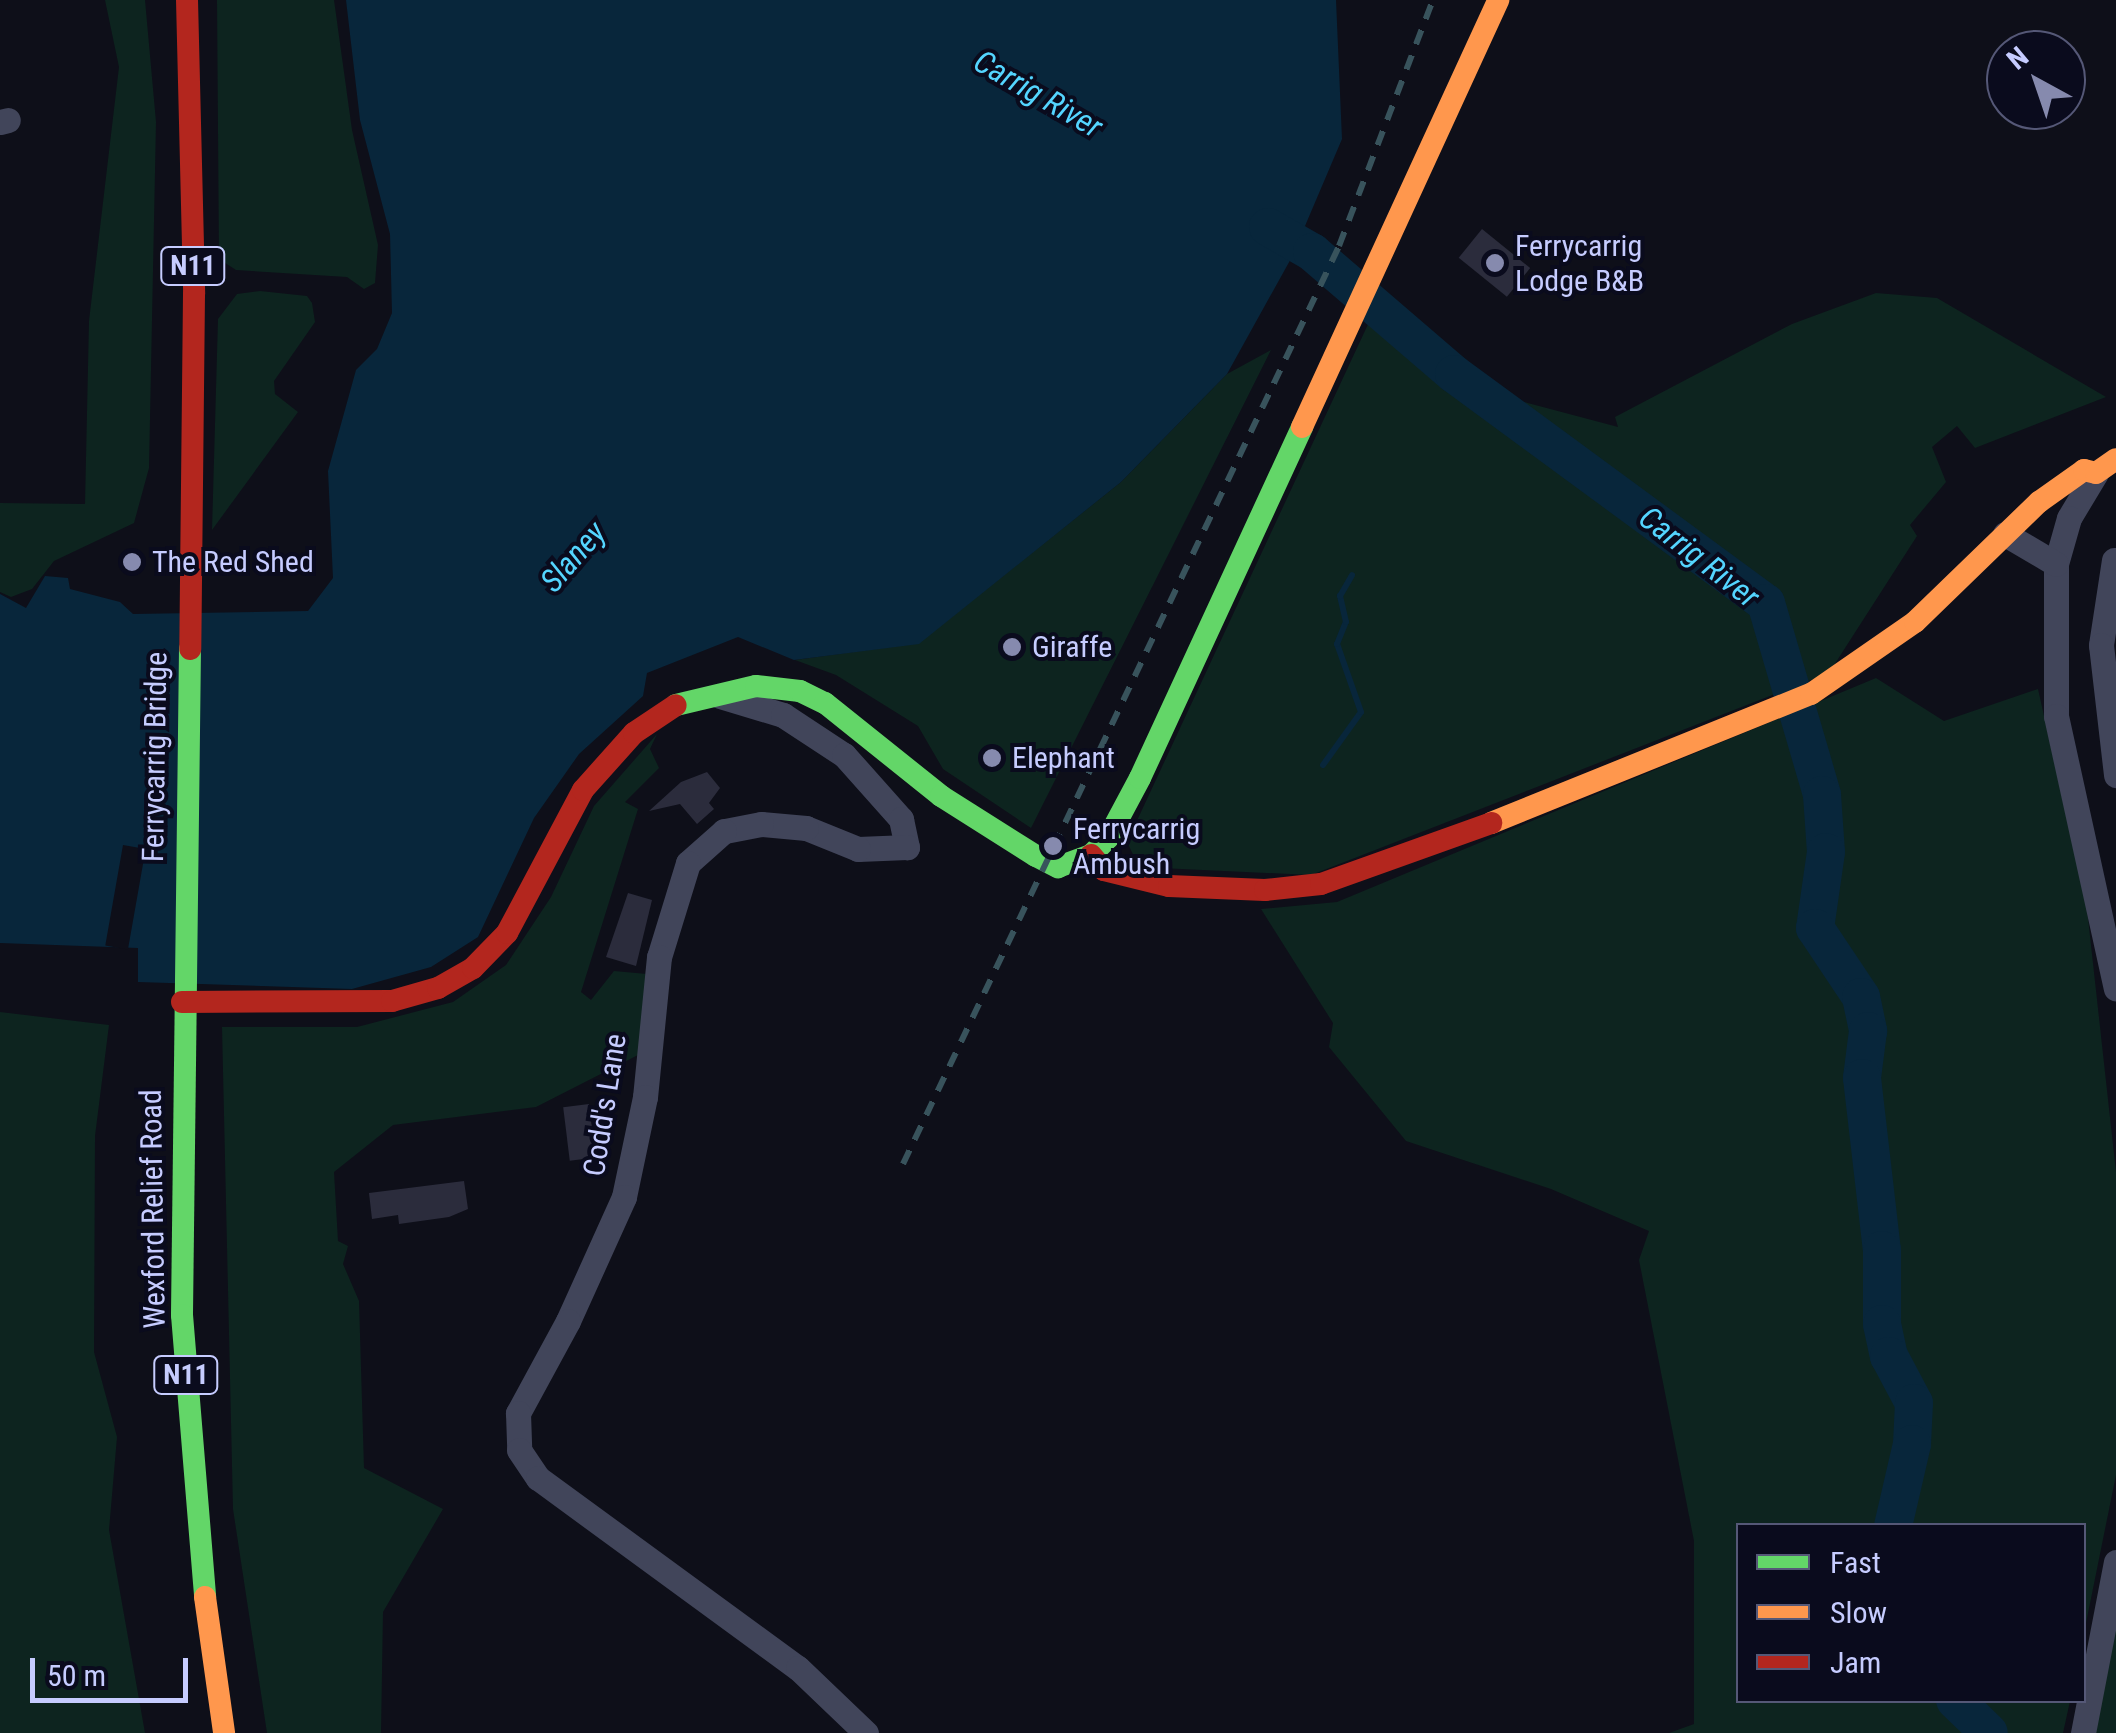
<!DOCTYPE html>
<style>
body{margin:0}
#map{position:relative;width:2116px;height:1733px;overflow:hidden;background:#0e0f19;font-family:"Roboto Condensed",sans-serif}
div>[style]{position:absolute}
.green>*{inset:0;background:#0d241f}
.water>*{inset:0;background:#08263b}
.pier>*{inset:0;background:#0e0f19;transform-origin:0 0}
.stream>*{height:6px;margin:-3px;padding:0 3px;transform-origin:3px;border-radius:3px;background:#08263b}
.river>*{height:38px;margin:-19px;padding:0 19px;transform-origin:19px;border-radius:19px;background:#08263b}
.building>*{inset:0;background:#2b2c3c;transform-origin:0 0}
.street>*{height:25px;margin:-12.5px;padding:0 12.5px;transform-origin:12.5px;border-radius:12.5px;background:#41455a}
.fast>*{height:22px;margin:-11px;padding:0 11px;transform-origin:11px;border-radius:11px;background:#63d668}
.slow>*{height:22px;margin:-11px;padding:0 11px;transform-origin:11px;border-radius:11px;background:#ff974d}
.jam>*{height:22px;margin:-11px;padding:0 11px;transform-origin:11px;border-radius:11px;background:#b3261e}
.rail>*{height:6px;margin-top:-3px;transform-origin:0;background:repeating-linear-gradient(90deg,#38535c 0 15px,transparent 0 27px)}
.dots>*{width:28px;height:28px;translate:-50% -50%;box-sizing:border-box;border:5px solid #0a0b1d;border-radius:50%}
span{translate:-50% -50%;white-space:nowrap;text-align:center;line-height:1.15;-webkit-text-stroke:8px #0a0b1d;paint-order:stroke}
.shield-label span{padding:2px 8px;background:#0a0b1d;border:2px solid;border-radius:8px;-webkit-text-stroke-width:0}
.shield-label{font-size:28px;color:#c6ccff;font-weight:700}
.poi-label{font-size:30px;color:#c6ccff}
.left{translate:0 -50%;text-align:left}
.street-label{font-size:30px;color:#c6ccff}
.water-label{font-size:32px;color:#54d5ff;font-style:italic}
.legend{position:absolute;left:1736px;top:1523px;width:350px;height:180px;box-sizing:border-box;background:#0a0b1d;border:2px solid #555877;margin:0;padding:12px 18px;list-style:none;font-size:30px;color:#c6ccff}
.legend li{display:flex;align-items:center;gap:20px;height:50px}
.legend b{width:50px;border:2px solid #555877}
.north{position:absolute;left:1986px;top:30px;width:100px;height:100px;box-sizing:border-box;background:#0a0b1d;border:2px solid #555877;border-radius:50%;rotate:320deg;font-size:28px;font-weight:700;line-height:40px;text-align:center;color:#c6ccff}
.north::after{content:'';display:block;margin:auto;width:35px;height:45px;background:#868aae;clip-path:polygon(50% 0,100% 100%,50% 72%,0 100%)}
.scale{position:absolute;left:30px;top:1658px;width:158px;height:45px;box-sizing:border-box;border:5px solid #c6ccff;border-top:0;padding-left:12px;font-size:30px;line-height:35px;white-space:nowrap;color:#c6ccff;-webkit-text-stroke:8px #0a0b1d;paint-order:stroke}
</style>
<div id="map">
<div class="green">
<i style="clip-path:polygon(105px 0,145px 0,156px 122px,149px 468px,134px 523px,54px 561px,32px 589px,11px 597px,0 592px,0 503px,85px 504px,89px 321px,119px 67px)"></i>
<i style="clip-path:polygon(217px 0,334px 0,352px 130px,378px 245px,375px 283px,364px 289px,347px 277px,236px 270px,219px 259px)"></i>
<i style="clip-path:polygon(260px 291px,307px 296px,312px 303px,315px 322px,274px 381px,275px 394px,298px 412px,212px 530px,218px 319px,237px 294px)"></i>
<i style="clip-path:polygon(1876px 293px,1937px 298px,2106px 397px,1975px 448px,1957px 426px,1932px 447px,1946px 482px,1910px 525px,1917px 536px,1829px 673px,1311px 875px,1139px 867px,1127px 842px,1370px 320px,1486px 409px,1520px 401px,1618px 427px,1615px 417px,1792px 324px)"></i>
<i style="clip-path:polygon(1271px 350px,1031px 828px,943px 769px,918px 726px,836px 675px,795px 660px,919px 643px,1121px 482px,1227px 374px)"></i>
<i style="clip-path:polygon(1876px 678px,1944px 721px,2038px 689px,2087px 909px,2116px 1172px,2116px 1475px,2084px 1633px,2084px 1526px,1909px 1525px,1924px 1391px,1896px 1335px,1885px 1338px,1914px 1403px,1893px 1525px,1738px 1526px,1738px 1700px,1957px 1701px,1989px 1733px,1669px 1733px,1694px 1724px,1694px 1541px,1639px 1260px,1649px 1231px,1551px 1189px,1406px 1141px,1329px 1047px,1333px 1023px,1261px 909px,1337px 902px)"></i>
<i style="clip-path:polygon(657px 734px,650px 749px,659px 768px,625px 802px,638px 809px,581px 992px,591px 1000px,614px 971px,647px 974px,638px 1055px,536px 1107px,393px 1125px,334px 1172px,338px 1241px,348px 1246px,343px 1264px,359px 1301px,364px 1468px,443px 1509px,383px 1612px,381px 1733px,267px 1733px,233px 1509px,222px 1027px,357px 1027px,453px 1002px,506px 965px,551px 897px,594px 806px)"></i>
<i style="clip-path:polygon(0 1012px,109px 1025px,95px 1136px,94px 1352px,117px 1437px,109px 1530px,145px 1733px,0 1733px)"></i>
<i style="clip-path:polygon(2116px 1557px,2116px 1733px,2083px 1733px)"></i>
<i style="clip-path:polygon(1971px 1701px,2070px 1701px,2063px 1733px,2000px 1733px)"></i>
</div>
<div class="water">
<i style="clip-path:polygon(346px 0,1336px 0,1342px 139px,1305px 226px,1312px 252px,1293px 255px,1227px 374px,1121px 482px,919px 644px,794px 660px,738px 637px,647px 673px,643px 696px,579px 754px,534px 818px,478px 937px,431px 967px,352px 989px,138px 982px,138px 948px,0 943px,0 594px,26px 608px,45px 576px,68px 578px,70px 589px,120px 602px,133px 614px,308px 611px,333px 578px,328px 471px,356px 370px,377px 349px,392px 313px,390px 234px,360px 120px)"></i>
</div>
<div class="pier">
<i style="left:123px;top:845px;width:23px;height:102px;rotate:10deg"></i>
</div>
<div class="stream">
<i style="left:1323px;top:765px;width:65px;rotate:-54.4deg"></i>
<i style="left:1361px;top:712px;width:72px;rotate:-109.4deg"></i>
<i style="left:1337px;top:644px;width:24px;rotate:-68deg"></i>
<i style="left:1346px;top:622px;width:27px;rotate:-103deg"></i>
<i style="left:1340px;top:596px;width:24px;rotate:-60deg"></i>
</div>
<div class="river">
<i style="left:1268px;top:227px;width:51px;rotate:29.6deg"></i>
<i style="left:1312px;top:252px;width:187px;rotate:40.7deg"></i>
<i style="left:1454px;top:374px;width:387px;rotate:36.3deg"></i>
<i style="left:1766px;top:603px;width:200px;rotate:73.7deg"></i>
<i style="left:1822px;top:795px;width:57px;rotate:86deg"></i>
<i style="left:1826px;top:852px;width:77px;rotate:98.2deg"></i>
<i style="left:1815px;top:928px;width:83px;rotate:56.3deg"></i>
<i style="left:1861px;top:997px;width:35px;rotate:78deg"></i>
<i style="left:1868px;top:1031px;width:47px;rotate:97.3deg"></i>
<i style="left:1862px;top:1078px;width:173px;rotate:83.4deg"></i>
<i style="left:1882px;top:1250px;width:74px;rotate:90deg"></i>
<i style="left:1882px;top:1324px;width:33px;rotate:78deg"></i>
<i style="left:1889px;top:1356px;width:53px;rotate:62deg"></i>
<i style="left:1914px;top:1403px;width:41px;rotate:92.8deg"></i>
<i style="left:1912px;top:1444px;width:84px;rotate:103deg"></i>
<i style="left:1955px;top:1700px;width:47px;rotate:44.1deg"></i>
</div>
<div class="building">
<i style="left:1482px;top:229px;width:62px;height:37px;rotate:39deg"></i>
<i style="clip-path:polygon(707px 772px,720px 788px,709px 803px,714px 809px,697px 824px,680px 804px,649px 811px,681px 782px)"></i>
<i style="clip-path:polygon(628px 893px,652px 900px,636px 966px,606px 957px)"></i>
<i style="left:589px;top:1104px;width:54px;height:26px;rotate:83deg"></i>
<i style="clip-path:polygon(464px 1181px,468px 1209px,449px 1217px,399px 1224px,398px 1215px,372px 1219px,369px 1193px)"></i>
</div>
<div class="street">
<i style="left:0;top:122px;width:8px;rotate:-14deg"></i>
<i style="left:2096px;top:473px;width:52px;rotate:121deg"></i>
<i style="left:2069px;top:518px;width:48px;rotate:105.8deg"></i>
<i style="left:2056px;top:564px;width:152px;rotate:90deg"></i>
<i style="left:2056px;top:716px;width:279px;rotate:77.6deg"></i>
<i style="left:2005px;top:534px;width:59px;rotate:30.5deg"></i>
<i style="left:2114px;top:560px;width:86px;rotate:98.7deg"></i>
<i style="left:2101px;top:645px;width:131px;rotate:83.4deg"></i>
<i style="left:720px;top:696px;width:66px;rotate:16.8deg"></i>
<i style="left:783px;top:715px;width:73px;rotate:33.3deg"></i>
<i style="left:844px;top:755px;width:86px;rotate:48.3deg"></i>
<i style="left:901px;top:819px;width:29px;rotate:78deg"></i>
<i style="left:907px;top:847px;width:49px;rotate:177.7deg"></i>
<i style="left:858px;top:849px;width:56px;rotate:-158deg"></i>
<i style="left:806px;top:828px;width:45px;rotate:-174.9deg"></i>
<i style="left:761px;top:824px;width:38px;rotate:169deg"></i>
<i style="left:724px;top:831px;width:48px;rotate:138.4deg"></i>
<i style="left:688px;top:863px;width:98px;rotate:107.1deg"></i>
<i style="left:659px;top:957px;width:141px;rotate:95.7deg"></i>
<i style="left:645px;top:1097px;width:102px;rotate:101.9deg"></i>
<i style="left:624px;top:1197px;width:136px;rotate:114.3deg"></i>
<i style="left:568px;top:1321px;width:105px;rotate:118.5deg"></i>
<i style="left:518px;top:1413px;width:37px;rotate:88deg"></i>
<i style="left:519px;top:1450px;width:34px;rotate:56deg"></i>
<i style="left:538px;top:1478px;width:322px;rotate:36.2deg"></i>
<i style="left:798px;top:1668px;width:94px;rotate:43.7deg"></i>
<i style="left:2083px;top:1733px;width:174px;rotate:-79.1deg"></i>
</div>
<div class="fast">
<i style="left:190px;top:649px;width:666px;rotate:90.69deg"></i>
<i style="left:182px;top:1315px;width:283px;rotate:85.3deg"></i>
<i style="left:676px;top:705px;width:82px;rotate:-13.4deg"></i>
<i style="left:756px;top:686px;width:44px;rotate:6.5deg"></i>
<i style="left:800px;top:691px;width:28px;rotate:26deg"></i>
<i style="left:825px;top:703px;width:149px;rotate:38.7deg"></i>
<i style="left:941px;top:796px;width:112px;rotate:32.3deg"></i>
<i style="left:1036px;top:856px;width:25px;rotate:27deg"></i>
<i style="left:1058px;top:867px;width:35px;rotate:-20deg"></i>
<i style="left:1091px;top:855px;width:24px;rotate:-45deg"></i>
<i style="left:1108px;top:838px;width:68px;rotate:-61.9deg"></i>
<i style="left:1140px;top:778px;width:387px;rotate:-65.2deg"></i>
</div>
<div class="slow">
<i style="left:1302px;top:427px;width:470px;rotate:-65.3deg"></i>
<i style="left:1491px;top:823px;width:345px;rotate:-22deg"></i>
<i style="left:1811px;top:694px;width:126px;rotate:-34.7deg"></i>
<i style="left:1915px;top:622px;width:173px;rotate:-44.1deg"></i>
<i style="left:2039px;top:502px;width:55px;rotate:-35.4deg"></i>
<i style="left:2084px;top:470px;width:12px;rotate:14deg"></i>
<i style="left:2096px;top:473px;width:24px;rotate:-35deg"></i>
<i style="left:205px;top:1597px;width:137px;rotate:82deg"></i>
</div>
<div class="jam">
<i style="left:187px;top:0;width:294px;rotate:88.6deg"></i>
<i style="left:194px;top:294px;width:355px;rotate:90.6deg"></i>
<i style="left:1091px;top:855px;width:20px;rotate:49deg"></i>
<i style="left:1104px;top:870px;width:67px;rotate:13.8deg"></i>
<i style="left:1169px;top:886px;width:96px;rotate:2.4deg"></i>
<i style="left:1265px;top:890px;width:56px;rotate:-6.1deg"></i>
<i style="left:1321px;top:884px;width:181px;rotate:-19.7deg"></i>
<i style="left:182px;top:1002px;width:210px;rotate:-0.3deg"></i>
<i style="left:392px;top:1001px;width:48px;rotate:-15.8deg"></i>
<i style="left:438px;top:988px;width:40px;rotate:-29.7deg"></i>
<i style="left:473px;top:968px;width:49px;rotate:-45.8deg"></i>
<i style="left:507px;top:933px;width:162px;rotate:-62deg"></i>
<i style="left:583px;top:790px;width:76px;rotate:-48.2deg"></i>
<i style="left:634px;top:733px;width:50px;rotate:-33.7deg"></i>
</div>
<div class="rail">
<i style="left:903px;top:1164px;width:1016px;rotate:-64.59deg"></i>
<i style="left:1339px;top:246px;width:263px;rotate:-69.1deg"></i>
</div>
<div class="dots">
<i style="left:1495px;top:263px;background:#868aae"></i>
<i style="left:132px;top:562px;background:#868aae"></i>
<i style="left:1012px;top:647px;background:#868aae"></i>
<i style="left:992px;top:758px;background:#868aae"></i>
<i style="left:1053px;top:846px;background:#868aae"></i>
</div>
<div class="shield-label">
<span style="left:193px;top:266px">N11</span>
<span style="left:186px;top:1375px">N11</span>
</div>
<div class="poi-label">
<span class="left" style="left:1515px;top:263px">Ferrycarrig<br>Lodge B&amp;B</span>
<span class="left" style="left:152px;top:562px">The Red Shed</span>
<span class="left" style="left:1032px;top:647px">Giraffe</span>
<span class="left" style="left:1012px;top:758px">Elephant</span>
<span class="left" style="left:1073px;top:846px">Ferrycarrig<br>Ambush</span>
</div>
<div class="street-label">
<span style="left:155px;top:757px;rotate:-89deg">Ferrycarrig Bridge</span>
<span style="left:605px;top:1105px;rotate:-81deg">Codd's Lane</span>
<span style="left:153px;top:1209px;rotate:-91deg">Wexford Relief Road</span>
</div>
<div class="water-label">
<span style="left:1038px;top:94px;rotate:30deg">Carrig River</span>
<span style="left:573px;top:557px;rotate:-49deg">Slaney</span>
<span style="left:1699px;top:557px;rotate:38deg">Carrig River</span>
</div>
<ul class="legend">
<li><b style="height:12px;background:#63d668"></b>Fast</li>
<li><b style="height:12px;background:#ff974d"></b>Slow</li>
<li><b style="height:12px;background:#b3261e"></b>Jam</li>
</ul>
<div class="north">N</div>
<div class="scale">50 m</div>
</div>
